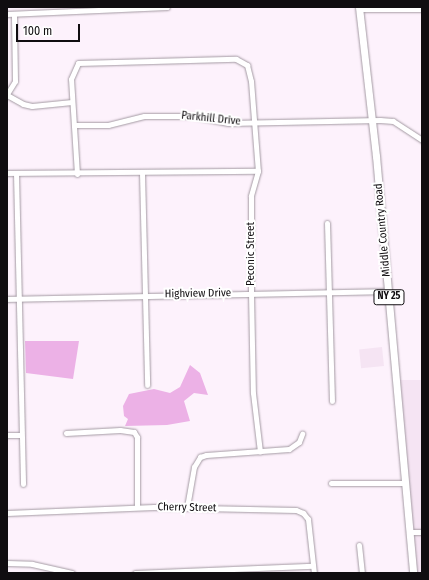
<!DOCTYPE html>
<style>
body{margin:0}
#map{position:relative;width:429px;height:580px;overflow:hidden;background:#fdf2fc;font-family:"Fira Sans Condensed",sans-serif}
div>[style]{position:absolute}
.built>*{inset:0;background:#f5e4f3;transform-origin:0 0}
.forest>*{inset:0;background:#ecb1e6}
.roads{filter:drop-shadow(0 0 1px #a49aa3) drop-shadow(0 0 1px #a49aa3)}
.minor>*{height:5px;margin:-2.5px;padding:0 2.5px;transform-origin:2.5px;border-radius:2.5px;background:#fff}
.major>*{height:7px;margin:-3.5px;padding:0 3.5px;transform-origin:3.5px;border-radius:3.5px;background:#fff}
span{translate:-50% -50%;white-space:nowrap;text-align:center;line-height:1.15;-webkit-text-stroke:4px #fff;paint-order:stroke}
.shield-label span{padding:1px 3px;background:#fff;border:1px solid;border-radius:3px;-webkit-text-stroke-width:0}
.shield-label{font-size:10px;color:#100d10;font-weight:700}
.street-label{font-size:11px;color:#100d10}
.frame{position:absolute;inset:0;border:8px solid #100d10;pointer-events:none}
.scale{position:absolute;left:16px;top:24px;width:64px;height:18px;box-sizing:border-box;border:2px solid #100d10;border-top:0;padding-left:5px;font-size:12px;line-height:14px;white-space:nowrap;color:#100d10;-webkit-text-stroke:3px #fff;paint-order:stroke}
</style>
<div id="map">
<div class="built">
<i style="left:382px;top:347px;width:19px;height:23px;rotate:84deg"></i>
<i style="clip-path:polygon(397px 380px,422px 380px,422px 573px,413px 573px)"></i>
</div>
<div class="forest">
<i style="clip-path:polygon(25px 341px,79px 341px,73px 379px,26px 373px)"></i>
<i style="clip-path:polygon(190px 365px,200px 373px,208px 395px,194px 393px,184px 401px,190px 421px,167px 425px,125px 426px,128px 419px,124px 416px,123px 406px,129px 394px,154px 389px,170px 393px,180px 387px)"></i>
</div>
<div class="roads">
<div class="minor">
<i style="left:359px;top:9px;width:63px"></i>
<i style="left:7px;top:14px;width:160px;rotate:-2.5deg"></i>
<i style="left:7px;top:94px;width:15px;rotate:-58deg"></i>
<i style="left:15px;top:81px;width:67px;rotate:-90.9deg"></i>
<i style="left:7px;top:95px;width:18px;rotate:29deg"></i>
<i style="left:23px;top:104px;width:9px;rotate:13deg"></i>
<i style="left:32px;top:106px;width:40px;rotate:-5.7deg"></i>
<i style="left:75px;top:125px;width:33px"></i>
<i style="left:108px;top:125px;width:37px;rotate:-14deg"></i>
<i style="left:144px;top:116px;width:48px"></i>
<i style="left:192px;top:116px;width:37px;rotate:11deg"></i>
<i style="left:228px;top:123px;width:152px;rotate:-1.1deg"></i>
<i style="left:380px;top:120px;width:13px;rotate:4deg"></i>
<i style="left:393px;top:121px;width:35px;rotate:33deg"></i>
<i style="left:7px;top:173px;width:251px;rotate:-0.5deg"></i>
<i style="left:16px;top:173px;width:311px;rotate:88.7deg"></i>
<i style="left:142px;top:173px;width:212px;rotate:88.6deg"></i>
<i style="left:77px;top:174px;width:95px;rotate:-93.6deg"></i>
<i style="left:71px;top:79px;width:17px;rotate:-66deg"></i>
<i style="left:78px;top:63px;width:158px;rotate:-1.5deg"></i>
<i style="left:236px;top:59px;width:13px;rotate:29deg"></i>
<i style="left:247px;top:65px;width:16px;rotate:76deg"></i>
<i style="left:251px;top:81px;width:90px;rotate:85.6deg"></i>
<i style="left:258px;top:171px;width:26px;rotate:106deg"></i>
<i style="left:251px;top:196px;width:97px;rotate:90deg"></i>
<i style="left:251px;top:293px;width:100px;rotate:88.9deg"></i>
<i style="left:253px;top:393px;width:59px;rotate:83.2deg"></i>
<i style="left:327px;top:223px;width:178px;rotate:88.4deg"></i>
<i style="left:7px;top:299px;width:382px;rotate:-1.2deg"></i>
<i style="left:66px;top:433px;width:54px;rotate:-3.2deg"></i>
<i style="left:120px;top:430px;width:14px;rotate:8deg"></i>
<i style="left:134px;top:432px;width:6px;rotate:59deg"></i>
<i style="left:137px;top:437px;width:70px;rotate:90deg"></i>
<i style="left:7px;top:435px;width:14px"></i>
<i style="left:331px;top:483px;width:74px"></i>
<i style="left:187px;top:507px;width:41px;rotate:-80.1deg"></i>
<i style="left:194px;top:467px;width:12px;rotate:-59deg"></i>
<i style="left:200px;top:457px;width:6px;rotate:-18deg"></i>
<i style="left:206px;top:455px;width:83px;rotate:-4.1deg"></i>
<i style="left:289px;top:449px;width:12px;rotate:-35deg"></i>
<i style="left:299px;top:442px;width:9px;rotate:-69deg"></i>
<i style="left:7px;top:513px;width:147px;rotate:-2.3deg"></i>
<i style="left:154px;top:507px;width:142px;rotate:1.2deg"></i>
<i style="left:296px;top:510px;width:8px;rotate:23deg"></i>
<i style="left:303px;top:513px;width:8px;rotate:50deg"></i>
<i style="left:308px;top:519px;width:54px;rotate:83.7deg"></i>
<i style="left:409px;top:532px;width:13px"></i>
<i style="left:359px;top:545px;width:28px;rotate:84deg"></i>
<i style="left:7px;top:563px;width:25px;rotate:2deg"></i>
<i style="left:32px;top:564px;width:41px;rotate:12.7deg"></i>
<i style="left:135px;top:573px;width:178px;rotate:-2.3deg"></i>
</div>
<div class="major">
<i style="left:359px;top:7px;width:150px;rotate:83.5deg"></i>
<i style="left:376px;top:156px;width:419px;rotate:84.9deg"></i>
</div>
</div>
<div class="shield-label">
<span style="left:389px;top:297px">NY 25</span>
</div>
<div class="street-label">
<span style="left:211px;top:119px;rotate:6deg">Parkhill Drive</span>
<span style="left:383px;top:230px;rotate:-95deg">Middle Country Road</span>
<span style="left:251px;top:254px;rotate:-90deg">Peconic Street</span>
<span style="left:198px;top:294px;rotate:-1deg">Highview Drive</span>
<span style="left:187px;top:508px;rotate:1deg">Cherry Street</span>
</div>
<div class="frame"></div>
<div class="scale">100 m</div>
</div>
